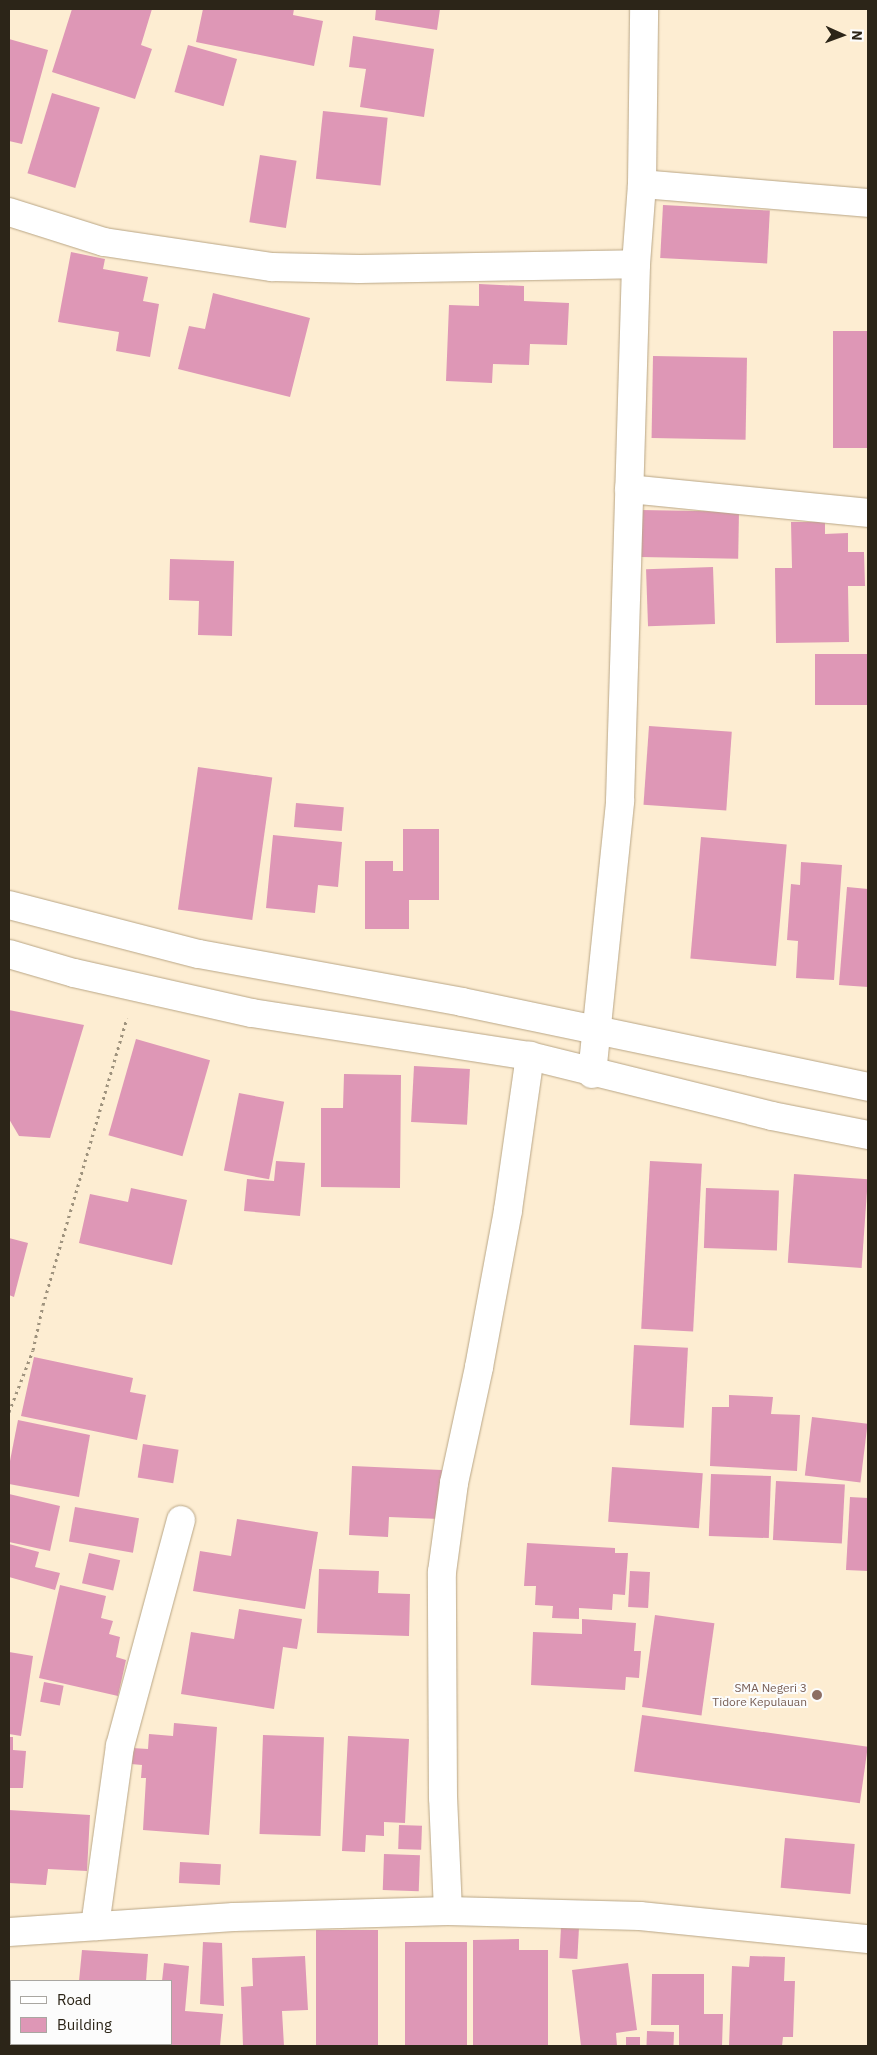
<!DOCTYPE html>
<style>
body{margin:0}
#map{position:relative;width:877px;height:2055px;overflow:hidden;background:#fdedd2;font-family:"IBM Plex Sans",sans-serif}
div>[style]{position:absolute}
.building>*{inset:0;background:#de97b6;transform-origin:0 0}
.path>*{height:3px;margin-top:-1.5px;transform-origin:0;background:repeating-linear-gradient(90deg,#9e927d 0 2.5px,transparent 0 6.5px)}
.roads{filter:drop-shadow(0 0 1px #b9a686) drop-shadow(0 0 1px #b9a686)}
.street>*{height:28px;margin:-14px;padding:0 14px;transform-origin:14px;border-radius:14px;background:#fff}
.secondary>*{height:28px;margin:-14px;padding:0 14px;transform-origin:14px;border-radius:14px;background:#fff}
.dots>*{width:14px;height:14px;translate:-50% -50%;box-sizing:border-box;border:2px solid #fcfcfc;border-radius:50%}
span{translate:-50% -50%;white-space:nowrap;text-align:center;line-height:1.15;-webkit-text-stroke:4px #fcfcfc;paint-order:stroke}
.education-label{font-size:12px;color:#785e54}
.right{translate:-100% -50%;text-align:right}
.frame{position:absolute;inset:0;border:10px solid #2c2518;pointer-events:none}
.legend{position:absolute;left:10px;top:1980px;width:162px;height:65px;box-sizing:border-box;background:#fcfcfc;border:1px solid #a9a6a1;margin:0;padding:6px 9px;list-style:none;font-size:15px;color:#2c2518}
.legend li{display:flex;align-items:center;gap:10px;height:25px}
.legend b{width:25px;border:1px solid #a9a6a1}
.north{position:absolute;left:817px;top:10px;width:50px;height:50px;-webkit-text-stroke:4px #fcfcfc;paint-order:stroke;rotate:92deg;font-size:14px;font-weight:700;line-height:20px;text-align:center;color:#2c2518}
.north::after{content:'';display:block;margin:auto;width:18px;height:22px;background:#2c2518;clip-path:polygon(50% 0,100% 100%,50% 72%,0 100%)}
</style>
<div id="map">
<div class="building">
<i style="clip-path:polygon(72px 9px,152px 9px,141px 45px,152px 49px,135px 99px,52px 72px)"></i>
<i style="clip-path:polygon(203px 9px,294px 9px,293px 15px,323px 21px,314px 66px,196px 42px)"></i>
<i style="clip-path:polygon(376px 9px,440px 9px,437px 30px,375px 20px)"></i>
<i style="clip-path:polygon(353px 36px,434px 49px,424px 117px,360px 107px,366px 69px,349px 67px)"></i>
<i style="clip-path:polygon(9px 39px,48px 50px,22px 144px,9px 141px)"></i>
<i style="left:188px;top:45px;width:51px;height:49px;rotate:16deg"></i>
<i style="left:52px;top:93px;width:50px;height:84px;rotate:17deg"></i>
<i style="left:323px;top:111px;width:65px;height:68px;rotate:6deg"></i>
<i style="left:260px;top:155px;width:37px;height:68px;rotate:9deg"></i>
<i style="left:663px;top:205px;width:107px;height:53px;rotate:3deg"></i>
<i style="clip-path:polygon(71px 252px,105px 259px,103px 269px,148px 277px,143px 301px,159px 304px,150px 357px,116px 351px,119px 332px,58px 322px)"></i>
<i style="clip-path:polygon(479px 284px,524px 286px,524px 301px,569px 303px,567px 345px,530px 344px,529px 365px,493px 364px,492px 383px,446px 381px,449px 305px,479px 306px)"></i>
<i style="clip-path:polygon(213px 293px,310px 318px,290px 397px,178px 369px,189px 326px,205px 329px)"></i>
<i style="left:833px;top:331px;width:35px;height:117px"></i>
<i style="left:653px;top:356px;width:94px;height:82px;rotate:1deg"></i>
<i style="left:641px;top:510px;width:98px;height:47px;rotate:1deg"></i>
<i style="clip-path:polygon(791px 522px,825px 522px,825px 534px,848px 533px,848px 552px,864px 552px,865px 586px,848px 586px,849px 642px,776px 643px,775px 568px,792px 568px)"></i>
<i style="clip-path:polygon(170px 559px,234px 561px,232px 636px,198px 635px,199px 601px,169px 600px)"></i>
<i style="left:713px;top:567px;width:57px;height:67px;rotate:88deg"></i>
<i style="left:868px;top:654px;width:51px;height:53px;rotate:90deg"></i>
<i style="left:649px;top:726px;width:83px;height:79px;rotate:4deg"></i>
<i style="left:198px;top:767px;width:75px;height:144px;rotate:8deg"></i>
<i style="left:296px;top:803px;width:48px;height:24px;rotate:5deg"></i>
<i style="clip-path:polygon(403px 829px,439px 829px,439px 900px,409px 900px,409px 929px,365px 929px,365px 861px,393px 861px,393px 871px,403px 871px)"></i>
<i style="clip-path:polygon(273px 835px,342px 842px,338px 887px,318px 885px,315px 913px,266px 908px)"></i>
<i style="left:701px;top:837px;width:86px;height:122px;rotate:5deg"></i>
<i style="clip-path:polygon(801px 862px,842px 865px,834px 980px,796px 978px,798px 941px,787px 940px,791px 884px,800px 885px)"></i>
<i style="clip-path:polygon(847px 887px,868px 889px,868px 987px,839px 985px)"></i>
<i style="clip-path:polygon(9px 1010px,84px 1025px,50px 1138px,19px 1136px,9px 1119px)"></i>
<i style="left:136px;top:1039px;width:77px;height:100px;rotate:16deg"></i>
<i style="left:414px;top:1066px;width:56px;height:56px;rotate:3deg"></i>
<i style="clip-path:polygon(344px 1074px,401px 1075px,400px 1188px,321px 1187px,321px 1108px,343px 1108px)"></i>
<i style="left:239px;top:1093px;width:46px;height:79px;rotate:11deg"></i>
<i style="clip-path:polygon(276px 1161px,305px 1163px,300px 1216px,244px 1211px,247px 1179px,274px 1181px)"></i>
<i style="left:650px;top:1161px;width:52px;height:168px;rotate:3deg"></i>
<i style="left:794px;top:1174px;width:74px;height:89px;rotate:4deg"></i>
<i style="clip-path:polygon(131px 1188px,187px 1200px,172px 1265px,79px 1243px,90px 1194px,128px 1202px)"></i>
<i style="left:706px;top:1188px;width:73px;height:60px;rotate:2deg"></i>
<i style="clip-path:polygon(9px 1238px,28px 1243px,14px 1297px,9px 1295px)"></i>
<i style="left:634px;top:1345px;width:54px;height:80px;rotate:3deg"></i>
<i style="clip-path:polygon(34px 1357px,133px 1378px,130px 1392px,146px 1395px,137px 1440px,21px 1416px)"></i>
<i style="clip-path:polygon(729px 1395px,773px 1397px,771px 1414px,800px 1415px,797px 1471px,710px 1466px,712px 1407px,729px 1407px)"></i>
<i style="left:812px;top:1417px;width:56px;height:59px;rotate:7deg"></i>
<i style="clip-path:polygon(18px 1420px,90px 1435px,79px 1497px,9px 1484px,9px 1466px)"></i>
<i style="left:143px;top:1444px;width:36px;height:34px;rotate:9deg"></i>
<i style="clip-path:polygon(352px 1466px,442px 1470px,440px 1519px,389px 1517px,388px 1537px,349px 1535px)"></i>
<i style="left:612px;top:1467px;width:91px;height:55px;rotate:4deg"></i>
<i style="left:711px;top:1474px;width:60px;height:62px;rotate:2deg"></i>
<i style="left:776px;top:1481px;width:69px;height:59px;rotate:3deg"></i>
<i style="clip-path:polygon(9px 1494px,60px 1506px,50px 1551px,9px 1542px)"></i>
<i style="clip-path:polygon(850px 1497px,868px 1498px,868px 1571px,846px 1570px)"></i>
<i style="left:75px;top:1507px;width:65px;height:35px;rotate:10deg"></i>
<i style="clip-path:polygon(237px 1519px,318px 1532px,305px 1609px,193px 1591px,200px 1551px,231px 1556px)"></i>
<i style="clip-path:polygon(527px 1543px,615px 1548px,615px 1553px,628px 1553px,625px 1595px,613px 1594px,612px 1610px,579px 1608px,579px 1619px,552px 1618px,553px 1606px,535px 1605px,536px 1586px,524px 1586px)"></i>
<i style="clip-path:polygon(9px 1544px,39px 1552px,35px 1567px,60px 1573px,55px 1590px,9px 1577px)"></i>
<i style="left:89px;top:1553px;width:32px;height:31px;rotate:13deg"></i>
<i style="clip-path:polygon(319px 1569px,379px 1571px,378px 1593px,410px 1594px,409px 1636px,317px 1633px)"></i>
<i style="left:630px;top:1571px;width:20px;height:36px;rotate:3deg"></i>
<i style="clip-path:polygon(60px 1585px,106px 1596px,101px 1618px,113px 1621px,109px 1634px,120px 1637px,116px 1657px,126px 1660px,118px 1696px,39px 1678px)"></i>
<i style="clip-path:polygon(239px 1609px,302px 1619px,297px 1649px,283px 1647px,274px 1709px,181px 1694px,191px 1632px,234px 1639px)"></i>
<i style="left:655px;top:1615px;width:60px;height:93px;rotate:8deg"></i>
<i style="clip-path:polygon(582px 1619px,636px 1623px,634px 1651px,641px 1651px,639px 1678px,626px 1677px,625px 1690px,531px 1685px,533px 1632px,582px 1634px)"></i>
<i style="clip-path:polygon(9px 1652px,33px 1656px,21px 1736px,9px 1734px)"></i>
<i style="left:44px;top:1682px;width:20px;height:20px;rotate:11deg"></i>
<i style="left:642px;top:1715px;width:228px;height:57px;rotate:8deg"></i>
<i style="clip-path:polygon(174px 1723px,217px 1727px,209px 1835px,143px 1830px,146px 1778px,141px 1778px,142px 1765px,131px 1764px,132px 1748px,148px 1749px,149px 1734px,173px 1736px)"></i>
<i style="left:263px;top:1735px;width:61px;height:99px;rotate:2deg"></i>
<i style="clip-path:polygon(348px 1736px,409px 1739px,405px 1823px,384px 1822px,384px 1836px,366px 1835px,365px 1852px,342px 1851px)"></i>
<i style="clip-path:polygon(9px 1737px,13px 1737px,13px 1750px,26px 1751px,23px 1788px,9px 1788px)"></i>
<i style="clip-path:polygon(9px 1810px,90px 1815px,87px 1871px,48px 1869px,46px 1885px,9px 1883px)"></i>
<i style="left:399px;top:1825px;width:23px;height:24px;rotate:2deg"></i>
<i style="left:785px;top:1838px;width:70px;height:50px;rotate:5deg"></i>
<i style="left:384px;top:1854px;width:36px;height:36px;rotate:2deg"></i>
<i style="left:180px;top:1862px;width:41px;height:21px;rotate:3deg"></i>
<i style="left:561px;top:1927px;width:18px;height:31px;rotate:3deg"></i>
<i style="left:378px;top:1930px;width:116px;height:62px;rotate:90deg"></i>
<i style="clip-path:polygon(519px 1939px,519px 1950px,548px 1950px,548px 2046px,473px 2046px,473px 1940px)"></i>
<i style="clip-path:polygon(203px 1942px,222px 1943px,224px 2006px,200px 2004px)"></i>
<i style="left:405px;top:1942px;width:62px;height:104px"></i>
<i style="clip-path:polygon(82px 1950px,148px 1954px,146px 1981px,79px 1981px)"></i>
<i style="clip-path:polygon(305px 1956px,308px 2010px,282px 2011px,284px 2046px,243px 2046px,241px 1987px,253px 1986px,252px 1958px)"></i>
<i style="clip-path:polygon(750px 1956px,785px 1957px,784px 1981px,795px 1981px,793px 2037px,783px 2037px,782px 2046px,729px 2046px,732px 1966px,749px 1967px)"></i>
<i style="clip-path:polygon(164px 1963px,189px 1966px,185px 2011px,223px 2014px,220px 2046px,156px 2046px,171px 2044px,171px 1981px,162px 1981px)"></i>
<i style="clip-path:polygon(628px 1963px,637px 2030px,616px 2033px,617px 2046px,581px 2046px,572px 1970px)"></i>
<i style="clip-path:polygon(652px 1974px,704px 1974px,704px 2014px,723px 2014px,722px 2046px,679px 2046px,679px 2025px,651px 2025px)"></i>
<i style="left:647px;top:2031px;width:27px;height:15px;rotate:2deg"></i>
<i style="clip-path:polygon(9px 2036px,11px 2044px,56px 2044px,56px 2046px,9px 2046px)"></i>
<i style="left:626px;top:2037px;width:14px;height:9px"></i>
<i style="left:75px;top:2044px;width:30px;height:2px"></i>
</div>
<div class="path">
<i style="left:9px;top:1412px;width:66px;rotate:-68.8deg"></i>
<i style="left:33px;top:1350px;width:46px;rotate:-77.5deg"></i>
<i style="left:43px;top:1305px;width:299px;rotate:-73.7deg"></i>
</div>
<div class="roads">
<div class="street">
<i style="left:642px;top:184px;width:227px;rotate:4.8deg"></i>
<i style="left:9px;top:212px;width:100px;rotate:17.5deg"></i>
<i style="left:104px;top:242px;width:170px;rotate:8.5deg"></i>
<i style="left:272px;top:267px;width:87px;rotate:1.3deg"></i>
<i style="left:359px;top:269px;width:277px;rotate:-1deg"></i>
<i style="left:629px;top:489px;width:240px;rotate:5.7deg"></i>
<i style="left:592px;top:1074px;width:274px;rotate:-84.1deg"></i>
<i style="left:620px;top:801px;width:537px;rotate:-88.29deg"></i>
<i style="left:636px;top:264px;width:80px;rotate:-85.7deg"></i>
<i style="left:642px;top:184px;width:175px;rotate:-89.3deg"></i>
<i style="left:448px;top:1911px;width:113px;rotate:-92.5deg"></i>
<i style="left:443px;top:1798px;width:226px;rotate:-90.3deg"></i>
<i style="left:442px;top:1572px;width:90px;rotate:-82.3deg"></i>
<i style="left:454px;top:1483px;width:119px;rotate:-77.8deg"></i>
<i style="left:479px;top:1367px;width:160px;rotate:-79.5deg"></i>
<i style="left:508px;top:1210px;width:156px;rotate:-81.9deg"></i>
<i style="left:95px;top:1926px;width:182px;rotate:-82.1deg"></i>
<i style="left:120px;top:1746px;width:234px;rotate:-74.9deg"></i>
</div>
<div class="secondary">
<i style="left:9px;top:905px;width:196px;rotate:14.5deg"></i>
<i style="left:199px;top:954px;width:267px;rotate:10.3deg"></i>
<i style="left:462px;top:1002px;width:415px;rotate:11.8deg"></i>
<i style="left:9px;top:954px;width:68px;rotate:16.3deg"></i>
<i style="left:74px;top:973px;width:182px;rotate:12.7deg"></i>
<i style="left:252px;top:1013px;width:281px;rotate:8.8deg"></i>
<i style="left:530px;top:1056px;width:249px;rotate:13.9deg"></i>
<i style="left:772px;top:1116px;width:98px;rotate:11.2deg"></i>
<i style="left:9px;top:1932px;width:225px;rotate:-3.8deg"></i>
<i style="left:234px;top:1917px;width:214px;rotate:-1.6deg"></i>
<i style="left:448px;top:1911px;width:192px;rotate:1.5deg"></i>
<i style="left:640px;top:1916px;width:229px;rotate:5.8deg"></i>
</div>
</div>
<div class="dots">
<i style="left:817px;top:1695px;background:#8d6e63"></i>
</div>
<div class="education-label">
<span class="right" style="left:807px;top:1695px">SMA Negeri 3<br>Tidore Kepulauan</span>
</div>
<div class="frame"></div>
<ul class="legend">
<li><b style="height:6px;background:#fff"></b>Road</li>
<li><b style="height:14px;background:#de97b6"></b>Building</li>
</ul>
<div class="north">N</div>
</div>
